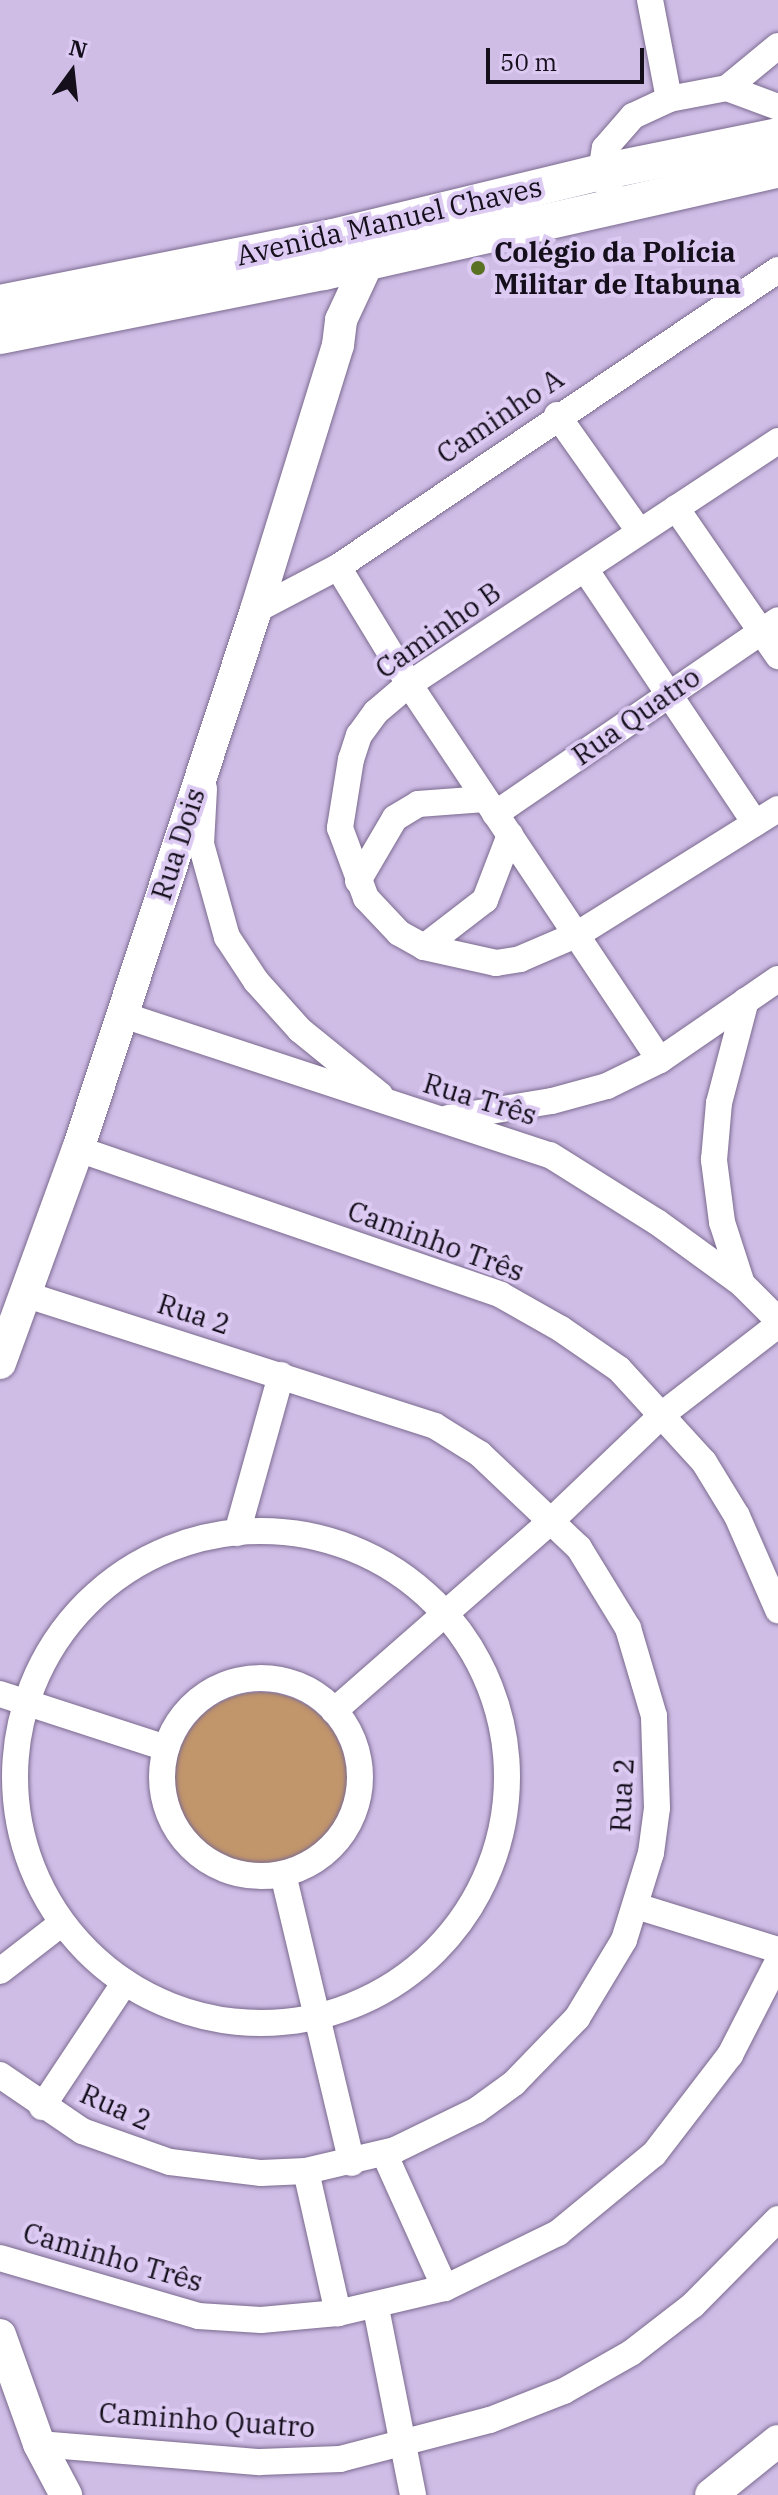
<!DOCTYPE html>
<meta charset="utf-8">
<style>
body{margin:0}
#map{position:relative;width:778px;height:2495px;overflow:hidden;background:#cfbde6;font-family:"IBM Plex Serif",serif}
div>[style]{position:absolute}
.green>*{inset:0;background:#c2966b}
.round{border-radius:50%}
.roads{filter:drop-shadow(0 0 2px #7b6a8f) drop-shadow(0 0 2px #7b6a8f)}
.minor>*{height:26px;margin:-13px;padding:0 13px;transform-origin:13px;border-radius:13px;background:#fff}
.minor>.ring{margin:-13px;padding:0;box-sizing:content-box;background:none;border:26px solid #fff;border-radius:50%}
.tertiary>*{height:32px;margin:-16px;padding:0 16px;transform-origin:16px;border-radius:16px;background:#fff}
.secondary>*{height:36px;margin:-18px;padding:0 18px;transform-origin:18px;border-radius:18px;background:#fff}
.dots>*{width:22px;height:22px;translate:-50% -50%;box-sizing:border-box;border:4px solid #dccaf3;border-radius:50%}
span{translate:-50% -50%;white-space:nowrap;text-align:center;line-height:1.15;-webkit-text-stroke:8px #dccaf3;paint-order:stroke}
.street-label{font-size:28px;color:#150f1c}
.poi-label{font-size:28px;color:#150f1c;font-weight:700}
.left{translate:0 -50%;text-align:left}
.north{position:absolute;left:32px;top:32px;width:80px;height:80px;-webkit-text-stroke:6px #dccaf3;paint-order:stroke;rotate:15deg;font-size:22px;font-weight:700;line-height:32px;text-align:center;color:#150f1c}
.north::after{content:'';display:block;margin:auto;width:28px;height:36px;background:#150f1c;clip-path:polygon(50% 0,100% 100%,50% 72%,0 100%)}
.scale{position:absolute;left:486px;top:48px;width:158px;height:36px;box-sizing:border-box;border:4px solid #150f1c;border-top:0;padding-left:10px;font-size:24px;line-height:28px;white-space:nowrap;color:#150f1c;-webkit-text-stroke:6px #dccaf3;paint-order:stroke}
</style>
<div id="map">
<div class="green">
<i class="round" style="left:175px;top:1692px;width:172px;height:172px"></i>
</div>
<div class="roads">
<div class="minor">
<i style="left:650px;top:0;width:101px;rotate:79.1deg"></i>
<i style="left:727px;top:88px;width:66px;rotate:-39.5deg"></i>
<i style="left:618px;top:207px;width:39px;rotate:-116deg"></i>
<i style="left:601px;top:172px;width:24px;rotate:-81deg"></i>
<i style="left:605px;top:148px;width:43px;rotate:-48.8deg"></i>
<i style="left:633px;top:116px;width:40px;rotate:-25deg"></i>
<i style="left:669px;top:99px;width:59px;rotate:-10.7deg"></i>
<i style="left:727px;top:88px;width:54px;rotate:20.4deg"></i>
<i style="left:557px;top:415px;width:142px;rotate:54.7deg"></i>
<i style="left:778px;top:441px;width:442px;rotate:146.6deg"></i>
<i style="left:409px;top:684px;width:43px;rotate:139.7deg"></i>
<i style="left:376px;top:712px;width:29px;rotate:126deg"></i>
<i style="left:359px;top:735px;width:25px;rotate:108deg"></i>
<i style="left:351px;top:759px;width:70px;rotate:99.1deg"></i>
<i style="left:340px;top:828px;width:75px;rotate:69.6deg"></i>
<i style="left:366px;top:898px;width:48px;rotate:46.7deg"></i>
<i style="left:399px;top:933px;width:29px;rotate:29deg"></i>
<i style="left:424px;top:947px;width:74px;rotate:12.5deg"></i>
<i style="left:496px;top:963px;width:24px;rotate:-9deg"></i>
<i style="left:520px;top:959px;width:63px;rotate:-23.3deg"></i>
<i style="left:578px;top:934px;width:236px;rotate:-32deg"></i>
<i style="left:676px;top:508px;width:180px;rotate:55.4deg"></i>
<i style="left:338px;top:567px;width:137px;rotate:58.7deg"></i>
<i style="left:409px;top:684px;width:452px;rotate:56.3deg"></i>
<i style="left:585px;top:569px;width:306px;rotate:56.2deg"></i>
<i style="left:256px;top:610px;width:93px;rotate:-27.7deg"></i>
<i style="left:338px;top:567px;width:531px;rotate:-34.02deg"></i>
<i style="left:204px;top:789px;width:55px;rotate:93.1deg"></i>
<i style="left:201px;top:844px;width:97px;rotate:74.4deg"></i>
<i style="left:227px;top:937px;width:53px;rotate:56.6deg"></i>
<i style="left:256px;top:981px;width:66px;rotate:48.1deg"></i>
<i style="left:300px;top:1030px;width:103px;rotate:39.1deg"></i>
<i style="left:495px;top:814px;width:343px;rotate:-34.4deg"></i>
<i style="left:358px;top:881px;width:73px;rotate:-59.6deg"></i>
<i style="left:395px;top:818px;width:27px;rotate:-31deg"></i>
<i style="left:418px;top:804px;width:67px;rotate:-4.3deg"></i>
<i style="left:424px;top:947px;width:77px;rotate:-37.6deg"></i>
<i style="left:485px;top:900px;width:70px;rotate:-69deg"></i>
<i style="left:123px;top:1015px;width:449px;rotate:18.2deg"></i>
<i style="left:550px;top:1155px;width:126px;rotate:32.1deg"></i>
<i style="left:657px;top:1222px;width:105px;rotate:36.1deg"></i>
<i style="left:742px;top:1284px;width:51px;rotate:45deg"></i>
<i style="left:448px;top:1118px;width:105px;rotate:-9.3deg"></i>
<i style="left:552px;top:1101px;width:57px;rotate:-15.3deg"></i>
<i style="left:607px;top:1086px;width:59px;rotate:-26.1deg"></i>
<i style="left:660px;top:1060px;width:143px;rotate:-34.5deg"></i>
<i style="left:78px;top:1149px;width:447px;rotate:19deg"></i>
<i style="left:501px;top:1295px;width:69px;rotate:29.5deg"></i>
<i style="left:561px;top:1329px;width:70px;rotate:34.6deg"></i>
<i style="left:619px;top:1369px;width:126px;rotate:47.6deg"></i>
<i style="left:704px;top:1462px;width:63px;rotate:58.6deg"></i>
<i style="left:737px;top:1516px;width:103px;rotate:66.4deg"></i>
<i style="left:742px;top:1284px;width:65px;rotate:-107.9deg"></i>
<i style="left:722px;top:1222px;width:63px;rotate:-97.4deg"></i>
<i style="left:714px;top:1160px;width:57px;rotate:-85deg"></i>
<i style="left:719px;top:1103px;width:106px;rotate:-75.3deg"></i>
<i class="ring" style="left:15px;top:1531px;width:466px;height:466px"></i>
<i style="left:237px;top:1533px;width:164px;rotate:-74.4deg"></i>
<i class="ring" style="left:162px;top:1678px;width:172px;height:172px"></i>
<i style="left:0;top:1694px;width:175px;rotate:18deg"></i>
<i style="left:334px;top:1711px;width:287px;rotate:-41.2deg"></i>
<i style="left:550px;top:1522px;width:158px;rotate:-43.7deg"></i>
<i style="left:664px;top:1413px;width:144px;rotate:-37.7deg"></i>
<i style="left:283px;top:1874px;width:297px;rotate:76.6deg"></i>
<i style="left:636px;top:1906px;width:149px;rotate:17.2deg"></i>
<i style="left:0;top:1971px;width:78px;rotate:-37.7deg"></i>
<i style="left:0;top:2075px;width:99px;rotate:34.3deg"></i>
<i style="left:82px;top:2131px;width:93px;rotate:19.4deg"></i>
<i style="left:170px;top:2162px;width:92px;rotate:6.9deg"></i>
<i style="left:261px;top:2173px;width:45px;rotate:-2.5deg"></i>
<i style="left:306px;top:2171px;width:91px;rotate:-13.3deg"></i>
<i style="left:395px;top:2150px;width:91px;rotate:-26deg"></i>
<i style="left:477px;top:2110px;width:46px;rotate:-36.1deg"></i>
<i style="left:514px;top:2083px;width:91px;rotate:-45.9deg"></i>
<i style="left:577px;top:2018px;width:91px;rotate:-58.9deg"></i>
<i style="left:624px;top:1940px;width:91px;rotate:-72.8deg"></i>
<i style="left:651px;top:1853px;width:45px;rotate:-82.4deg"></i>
<i style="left:657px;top:1808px;width:92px;rotate:-91.9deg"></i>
<i style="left:654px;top:1716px;width:92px;rotate:-106.5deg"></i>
<i style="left:628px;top:1628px;width:94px;rotate:-121.5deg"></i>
<i style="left:579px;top:1548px;width:137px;rotate:-136.5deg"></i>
<i style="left:480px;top:1454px;width:53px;rotate:-148.1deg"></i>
<i style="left:435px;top:1426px;width:432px;rotate:-162.2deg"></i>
<i style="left:42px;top:2107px;width:150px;rotate:-56.4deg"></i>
<i style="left:384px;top:2153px;width:148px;rotate:65.7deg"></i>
<i style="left:306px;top:2171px;width:146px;rotate:77.3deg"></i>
<i style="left:0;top:2258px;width:206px;rotate:16.3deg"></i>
<i style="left:198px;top:2316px;width:63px;rotate:3.6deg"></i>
<i style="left:261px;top:2320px;width:77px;rotate:-5.2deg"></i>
<i style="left:338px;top:2313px;width:110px;rotate:-13.2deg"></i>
<i style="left:445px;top:2288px;width:126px;rotate:-26deg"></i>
<i style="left:558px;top:2233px;width:124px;rotate:-39.5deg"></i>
<i style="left:654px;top:2154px;width:125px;rotate:-52.5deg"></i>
<i style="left:730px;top:2055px;width:106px;rotate:-62.9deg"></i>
<i style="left:376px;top:2308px;width:191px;rotate:78.8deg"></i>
<i style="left:39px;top:2444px;width:222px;rotate:4.7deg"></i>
<i style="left:260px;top:2462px;width:80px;rotate:-2.1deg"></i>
<i style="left:340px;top:2459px;width:155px;rotate:-14.6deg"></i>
<i style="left:490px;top:2420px;width:79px;rotate:-21.4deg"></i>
<i style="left:564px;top:2391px;width:77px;rotate:-29.6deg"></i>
<i style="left:631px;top:2353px;width:78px;rotate:-37.7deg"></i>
<i style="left:693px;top:2305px;width:121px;rotate:-45.3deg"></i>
</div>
<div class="tertiary">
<i style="left:0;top:1363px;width:228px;rotate:-70deg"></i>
<i style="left:78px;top:1149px;width:568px;rotate:-71.72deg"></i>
<i style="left:256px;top:610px;width:277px;rotate:-72.8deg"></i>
<i style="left:338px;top:345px;width:25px;rotate:-83deg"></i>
<i style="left:341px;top:320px;width:64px;rotate:-65deg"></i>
<i style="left:0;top:2335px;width:116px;rotate:70.3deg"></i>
<i style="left:39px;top:2444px;width:58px;rotate:62.1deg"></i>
<i style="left:711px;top:2495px;width:86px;rotate:-38.9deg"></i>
</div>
<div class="secondary">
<i style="left:0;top:303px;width:339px;rotate:-11.2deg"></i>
<i style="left:333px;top:237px;width:276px;rotate:-13.6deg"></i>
<i style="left:601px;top:172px;width:181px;rotate:-11.5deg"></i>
<i style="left:0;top:336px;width:330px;rotate:-11.2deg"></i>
<i style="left:324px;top:272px;width:465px;rotate:-12.7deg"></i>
</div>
</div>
<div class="dots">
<i style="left:478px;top:268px;background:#597123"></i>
</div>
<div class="street-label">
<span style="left:389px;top:221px;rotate:-13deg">Avenida Manuel Chaves</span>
<span style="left:500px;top:416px;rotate:-34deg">Caminho A</span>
<span style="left:438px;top:630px;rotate:-35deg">Caminho B</span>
<span style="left:636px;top:716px;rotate:-35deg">Rua Quatro</span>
<span style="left:178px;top:844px;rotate:-72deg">Rua Dois</span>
<span style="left:480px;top:1099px;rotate:17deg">Rua Três</span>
<span style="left:436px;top:1241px;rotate:20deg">Caminho Três</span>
<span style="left:194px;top:1314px;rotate:18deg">Rua 2</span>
<span style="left:622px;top:1795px;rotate:-87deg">Rua 2</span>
<span style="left:116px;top:2107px;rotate:24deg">Rua 2</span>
<span style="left:113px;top:2257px;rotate:16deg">Caminho Três</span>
<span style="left:207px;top:2420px;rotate:4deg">Caminho Quatro</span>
</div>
<div class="poi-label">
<span class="left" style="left:494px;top:268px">Colégio da Polícia<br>Militar de Itabuna</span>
</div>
<div class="north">N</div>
<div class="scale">50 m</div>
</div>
